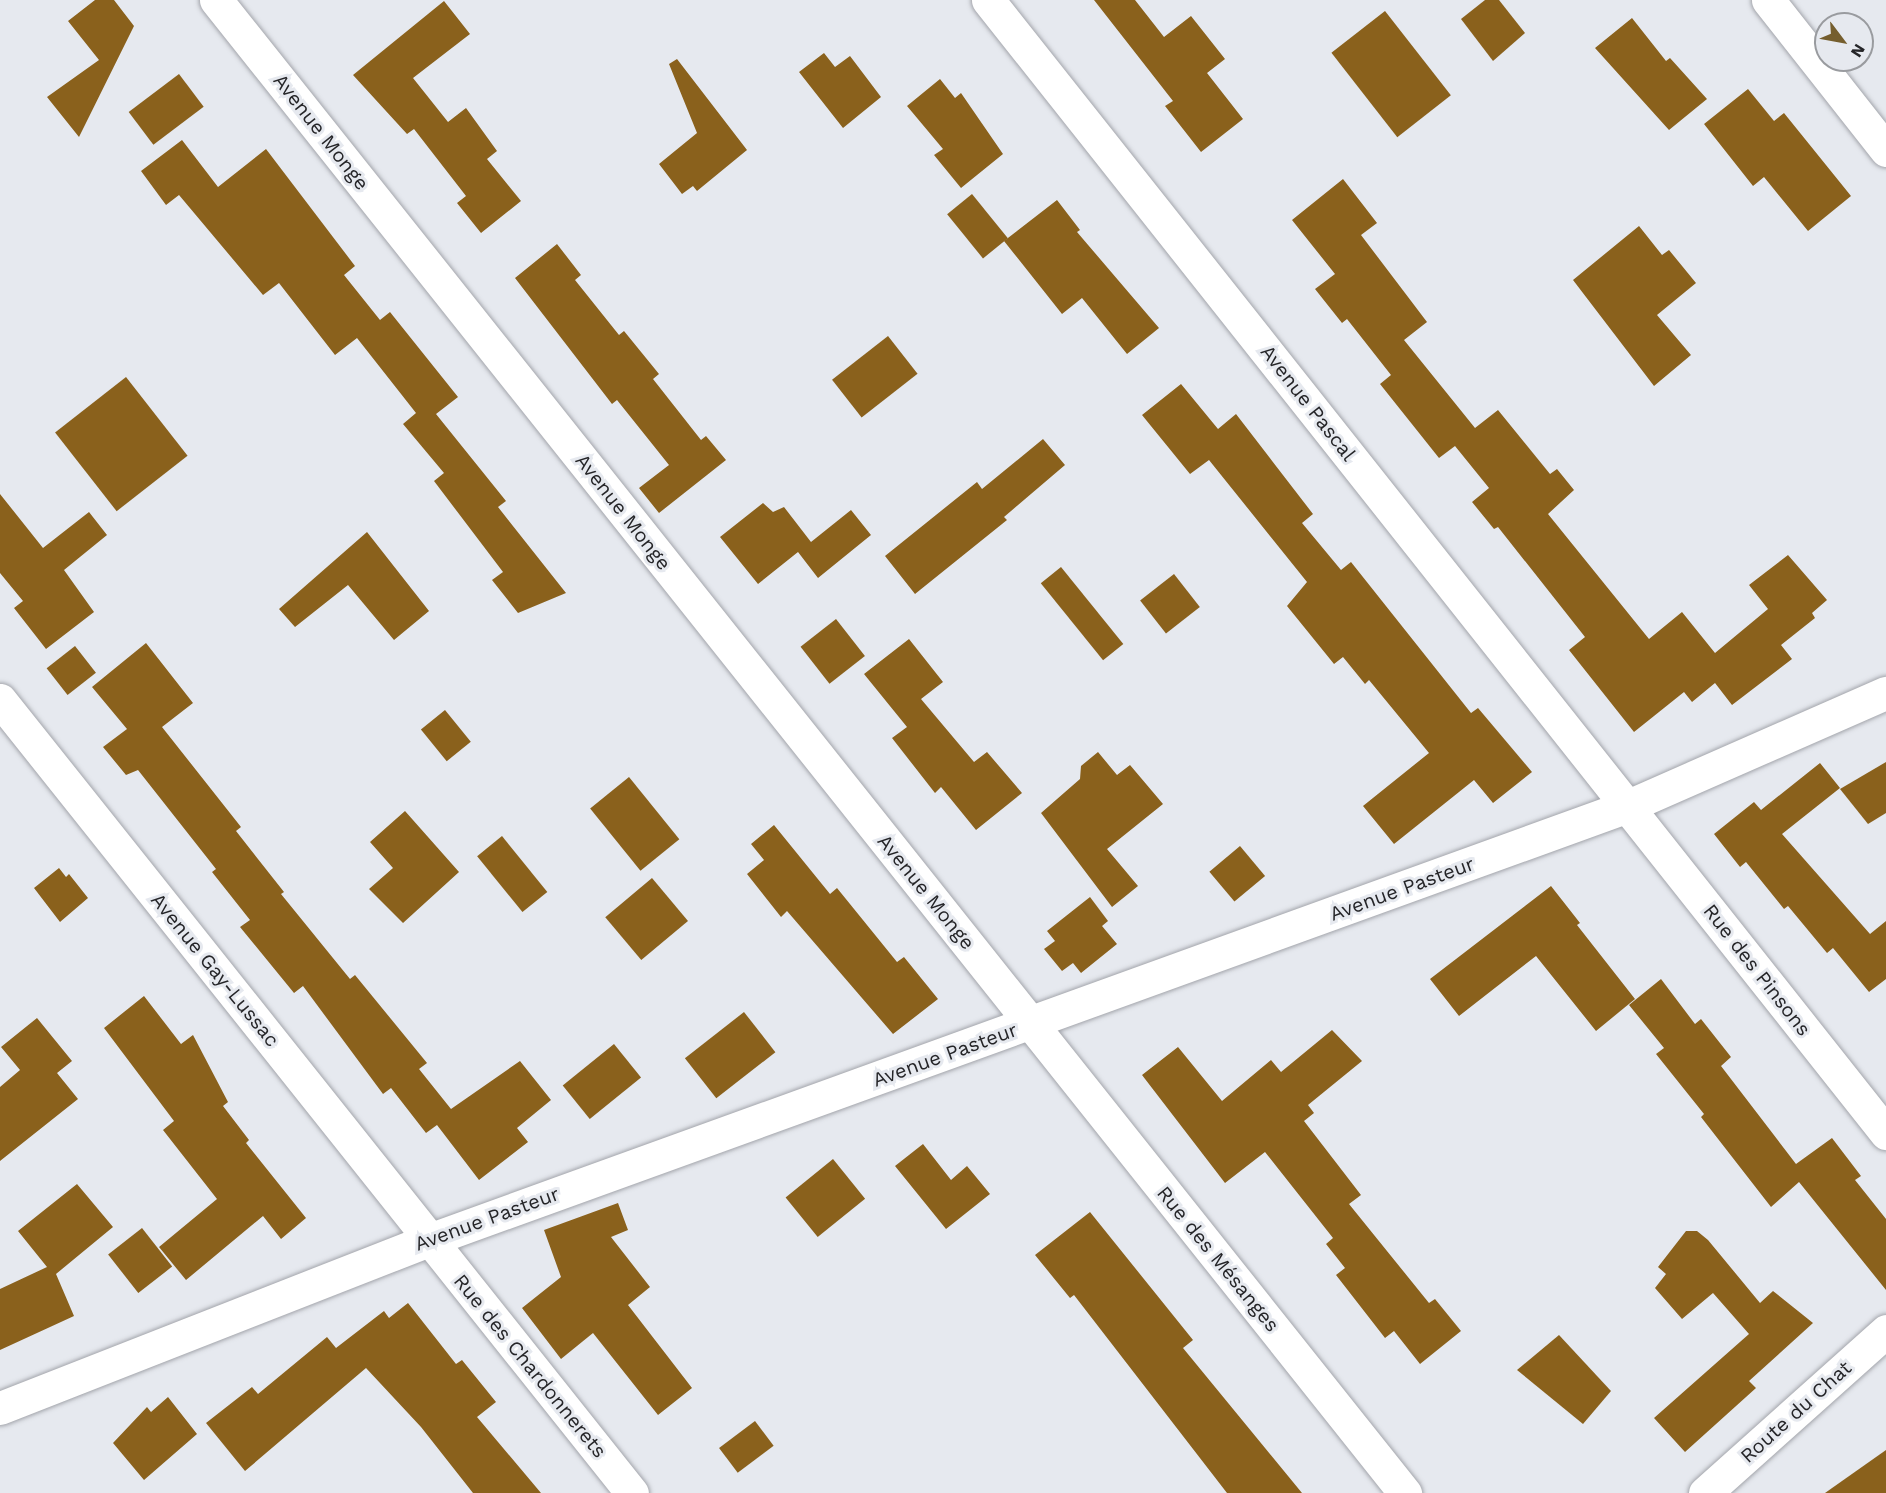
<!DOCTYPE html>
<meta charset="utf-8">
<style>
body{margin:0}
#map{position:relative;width:1886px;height:1493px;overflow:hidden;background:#e6e9ef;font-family:"Work Sans",sans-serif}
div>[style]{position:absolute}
.building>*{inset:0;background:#8a611c;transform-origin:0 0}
.roads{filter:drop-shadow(0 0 2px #a3a5ab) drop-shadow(0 0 2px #a3a5ab)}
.minor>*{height:33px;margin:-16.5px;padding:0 16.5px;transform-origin:16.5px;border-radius:16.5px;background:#fff}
.tertiary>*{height:33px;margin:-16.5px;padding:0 16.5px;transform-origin:16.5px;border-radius:16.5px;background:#fff}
span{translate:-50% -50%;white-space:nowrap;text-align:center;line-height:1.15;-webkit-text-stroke:6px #e6e9ef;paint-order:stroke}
.street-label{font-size:20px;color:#252528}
.north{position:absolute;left:1814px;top:12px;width:60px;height:60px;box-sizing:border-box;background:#e6e9ef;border:2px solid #999b9f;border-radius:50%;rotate:122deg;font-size:16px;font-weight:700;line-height:24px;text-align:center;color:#252528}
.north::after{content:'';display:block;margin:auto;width:21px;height:27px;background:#755e2e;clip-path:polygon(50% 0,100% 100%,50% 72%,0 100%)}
</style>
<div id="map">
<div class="building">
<i style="clip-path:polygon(95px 0,114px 0,134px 26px,79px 137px,47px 97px,99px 60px,68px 21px)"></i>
<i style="clip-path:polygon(1094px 0,1135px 0,1164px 37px,1191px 16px,1225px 59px,1207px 73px,1243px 119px,1201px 152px,1165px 106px,1173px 101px)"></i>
<i style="clip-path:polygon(1485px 0,1499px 0,1525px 33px,1493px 61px,1461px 19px)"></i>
<i style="clip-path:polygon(444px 1px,470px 34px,413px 78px,448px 122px,466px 108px,497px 151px,487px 159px,521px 201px,481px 233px,457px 203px,466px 196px,414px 129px,407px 134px,353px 75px)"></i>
<i style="left:1385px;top:11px;width:107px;height:68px;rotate:52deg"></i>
<i style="clip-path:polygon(1632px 18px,1666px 61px,1670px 58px,1707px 99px,1669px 130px,1595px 48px)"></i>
<i style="clip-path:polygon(824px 53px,835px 67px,850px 56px,881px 97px,843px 128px,799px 72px)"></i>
<i style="clip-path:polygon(677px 59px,747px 150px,697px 191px,693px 186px,682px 194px,659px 164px,697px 133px,669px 64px)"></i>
<i style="left:179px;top:74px;width:41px;height:63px;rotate:53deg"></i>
<i style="clip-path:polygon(940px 79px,955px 98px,961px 93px,1003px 154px,961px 188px,934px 155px,943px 149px,907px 106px)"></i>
<i style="clip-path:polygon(1748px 89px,1774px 121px,1784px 113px,1851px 196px,1808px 231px,1764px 177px,1753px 186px,1704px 124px)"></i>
<i style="clip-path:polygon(182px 140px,218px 187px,266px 149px,355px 266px,344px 275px,380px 320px,390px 312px,458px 397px,436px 414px,506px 501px,498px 507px,566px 593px,518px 613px,492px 580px,503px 572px,434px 481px,444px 473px,403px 424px,416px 413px,357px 338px,335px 355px,279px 283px,263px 295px,179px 195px,166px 205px,141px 171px)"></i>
<i style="clip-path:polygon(1343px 179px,1377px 223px,1361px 235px,1427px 322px,1404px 340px,1475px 428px,1498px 410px,1550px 474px,1557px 469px,1574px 490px,1548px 514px,1649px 639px,1682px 612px,1715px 653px,1768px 609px,1749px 585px,1788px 555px,1827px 600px,1812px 613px,1815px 618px,1781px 645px,1792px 659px,1732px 705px,1715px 683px,1692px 702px,1684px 692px,1634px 732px,1569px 650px,1585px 637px,1498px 527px,1494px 529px,1472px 502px,1489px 488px,1455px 446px,1439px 458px,1380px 384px,1391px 375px,1347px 319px,1342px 323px,1315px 289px,1335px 274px,1292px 220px)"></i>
<i style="left:972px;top:194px;width:57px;height:32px;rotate:51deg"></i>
<i style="clip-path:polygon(1057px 200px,1080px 230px,1077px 232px,1159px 328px,1127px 354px,1082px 298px,1062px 314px,1004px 241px)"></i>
<i style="clip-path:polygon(1639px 226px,1662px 255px,1669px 250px,1696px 283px,1657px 315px,1691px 355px,1654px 386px,1573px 280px)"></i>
<i style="clip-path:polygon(557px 244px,581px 275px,575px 280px,619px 335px,624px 331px,659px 374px,653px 379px,701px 440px,706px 436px,726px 460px,659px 513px,639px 488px,669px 465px,617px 400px,612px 404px,515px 278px)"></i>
<i style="left:888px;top:336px;width:48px;height:71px;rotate:52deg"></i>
<i style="left:126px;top:377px;width:100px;height:90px;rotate:52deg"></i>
<i style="clip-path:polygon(1181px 384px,1218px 429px,1236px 414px,1313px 514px,1302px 523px,1341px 570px,1351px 562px,1471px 713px,1478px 708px,1532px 772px,1493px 803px,1474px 780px,1394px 844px,1363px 806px,1429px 753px,1369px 680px,1365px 684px,1343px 657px,1334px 664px,1287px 606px,1307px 582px,1209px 460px,1190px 474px,1142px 415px)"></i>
<i style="clip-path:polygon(1043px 439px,1065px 465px,1004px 517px,1007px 520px,915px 594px,885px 556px,977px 482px,982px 489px)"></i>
<i style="clip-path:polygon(0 494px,43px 548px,89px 512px,107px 535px,64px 570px,94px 612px,46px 649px,14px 608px,23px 601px,0 573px)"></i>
<i style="clip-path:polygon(763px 503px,773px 512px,784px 507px,811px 542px,851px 510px,871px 535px,818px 578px,798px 552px,758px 584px,720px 537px)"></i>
<i style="clip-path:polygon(367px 532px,429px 611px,394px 640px,348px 585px,295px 627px,279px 609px)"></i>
<i style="left:1061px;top:567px;width:99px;height:26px;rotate:51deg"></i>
<i style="left:1174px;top:574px;width:42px;height:43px;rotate:52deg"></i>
<i style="left:836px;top:619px;width:47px;height:45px;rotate:52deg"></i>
<i style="clip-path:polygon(909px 639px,943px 682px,921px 699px,974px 762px,987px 752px,1022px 793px,976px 830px,941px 787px,935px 793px,892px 738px,907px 727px,864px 674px)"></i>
<i style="clip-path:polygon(146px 643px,193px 703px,162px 727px,241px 827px,236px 831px,284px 892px,281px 894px,350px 979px,355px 975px,427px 1063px,419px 1069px,451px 1109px,520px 1061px,551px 1100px,517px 1128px,528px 1142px,479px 1180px,437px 1125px,426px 1133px,391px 1088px,383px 1094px,303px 986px,294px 993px,240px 927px,250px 920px,212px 872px,216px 869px,138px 770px,126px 775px,103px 747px,127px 729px,92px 687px)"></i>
<i style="left:75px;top:646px;width:34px;height:36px;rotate:52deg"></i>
<i style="left:445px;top:710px;width:41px;height:31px;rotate:51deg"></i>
<i style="clip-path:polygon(1098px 752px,1117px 775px,1130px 765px,1163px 804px,1107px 849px,1138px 886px,1112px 907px,1041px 813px,1080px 779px,1081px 766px)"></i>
<i style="clip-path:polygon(1886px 762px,1886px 813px,1868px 824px,1840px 789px)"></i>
<i style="clip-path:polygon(1820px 763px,1840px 788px,1782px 834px,1870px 934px,1886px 921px,1886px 979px,1869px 992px,1833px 948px,1827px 953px,1788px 906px,1784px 909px,1746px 862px,1740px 867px,1714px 834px,1754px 802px,1761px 810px)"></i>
<i style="left:629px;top:777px;width:80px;height:50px;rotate:51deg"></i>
<i style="clip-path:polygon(405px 811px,459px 872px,403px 923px,369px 889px,393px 868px,370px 842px)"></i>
<i style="clip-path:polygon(774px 825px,830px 894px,837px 888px,897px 962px,904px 957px,938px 999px,893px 1034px,787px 911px,781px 917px,747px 874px,764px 860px,751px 844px)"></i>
<i style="left:502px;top:836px;width:72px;height:32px;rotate:51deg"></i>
<i style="left:1240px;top:846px;width:39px;height:40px;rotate:50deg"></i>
<i style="clip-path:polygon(59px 868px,66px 877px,69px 874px,88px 898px,60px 922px,34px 888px)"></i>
<i style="left:652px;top:878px;width:56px;height:61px;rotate:50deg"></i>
<i style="clip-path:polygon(1551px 886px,1580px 923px,1577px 925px,1635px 999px,1596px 1031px,1536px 956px,1459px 1016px,1430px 979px)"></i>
<i style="clip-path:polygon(1090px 897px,1108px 921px,1102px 926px,1117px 944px,1081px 973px,1073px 963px,1062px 971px,1044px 949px,1055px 941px,1047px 931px)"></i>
<i style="clip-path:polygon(1661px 979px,1695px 1024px,1701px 1019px,1731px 1057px,1721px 1066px,1796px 1164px,1832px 1138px,1861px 1176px,1855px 1180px,1886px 1219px,1886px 1290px,1799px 1182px,1771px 1207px,1701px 1117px,1704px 1114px,1656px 1054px,1664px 1048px,1629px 1005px)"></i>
<i style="clip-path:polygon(144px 996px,181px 1044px,193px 1035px,228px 1102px,223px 1106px,249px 1140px,246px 1143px,306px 1218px,281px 1239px,263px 1216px,186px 1280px,159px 1247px,217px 1199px,163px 1130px,174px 1121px,104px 1028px)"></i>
<i style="left:744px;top:1012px;width:51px;height:75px;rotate:52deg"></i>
<i style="clip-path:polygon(37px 1018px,72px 1061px,57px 1073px,78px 1099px,0 1161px,0 1087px,20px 1070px,1px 1047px)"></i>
<i style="clip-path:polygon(1332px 1030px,1362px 1061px,1308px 1105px,1314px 1113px,1304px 1121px,1361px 1195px,1349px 1204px,1429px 1303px,1435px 1299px,1461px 1331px,1420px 1364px,1394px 1331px,1385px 1338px,1336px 1275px,1345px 1268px,1326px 1244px,1333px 1238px,1265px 1152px,1225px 1183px,1142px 1075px,1178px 1047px,1222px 1101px,1271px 1060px,1281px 1072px)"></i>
<i style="left:614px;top:1044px;width:43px;height:66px;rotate:51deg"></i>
<i style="clip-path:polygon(923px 1144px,951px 1180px,967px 1166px,990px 1194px,946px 1229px,895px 1166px)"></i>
<i style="left:833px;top:1159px;width:51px;height:61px;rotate:51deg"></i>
<i style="clip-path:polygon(77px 1184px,113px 1227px,56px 1274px,74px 1316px,0 1350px,0 1289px,47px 1267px,18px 1231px)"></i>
<i style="clip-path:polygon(618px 1203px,628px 1230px,611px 1237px,650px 1287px,628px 1305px,692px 1388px,658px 1415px,593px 1333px,561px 1359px,522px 1308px,561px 1277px,544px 1230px)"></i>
<i style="clip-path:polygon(1090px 1212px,1193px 1340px,1183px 1348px,1302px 1493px,1227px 1493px,1074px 1295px,1070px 1298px,1035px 1255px)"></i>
<i style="left:142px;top:1228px;width:49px;height:43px;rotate:52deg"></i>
<i style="clip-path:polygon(1686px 1231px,1697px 1231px,1708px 1240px,1760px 1303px,1773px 1291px,1813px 1323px,1749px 1381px,1756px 1388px,1685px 1452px,1654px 1418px,1749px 1334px,1713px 1293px,1682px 1319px,1655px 1288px,1666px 1274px,1658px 1267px)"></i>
<i style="clip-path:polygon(408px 1303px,456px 1364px,462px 1360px,496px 1402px,477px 1417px,541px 1493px,473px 1493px,421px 1427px,366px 1368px,245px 1471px,206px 1423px,252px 1387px,258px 1394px,327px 1337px,336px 1348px,384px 1311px,389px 1318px)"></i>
<i style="clip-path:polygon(1559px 1335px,1611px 1391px,1583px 1424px,1517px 1370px)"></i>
<i style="clip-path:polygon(168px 1397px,197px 1434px,144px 1480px,113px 1443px,147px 1407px,151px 1412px)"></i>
<i style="left:755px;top:1421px;width:31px;height:45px;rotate:53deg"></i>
<i style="clip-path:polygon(1886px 1450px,1886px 1493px,1825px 1493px)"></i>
</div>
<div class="roads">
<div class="minor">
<i style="left:216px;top:0;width:1909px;rotate:51.47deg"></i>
<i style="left:988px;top:0;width:1446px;rotate:51.6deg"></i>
<i style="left:1768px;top:0;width:191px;rotate:51.8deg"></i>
<i style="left:0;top:700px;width:1014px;rotate:51.45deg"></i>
<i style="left:1705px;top:1493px;width:243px;rotate:-41.8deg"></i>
</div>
<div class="tertiary">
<i style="left:0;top:1408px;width:461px;rotate:-21.4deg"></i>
<i style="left:429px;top:1240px;width:1275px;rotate:-19.9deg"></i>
<i style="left:1628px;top:806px;width:282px;rotate:-23.7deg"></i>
</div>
</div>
<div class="street-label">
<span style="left:321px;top:132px;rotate:52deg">Avenue Monge</span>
<span style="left:1308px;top:403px;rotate:52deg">Avenue Pascal</span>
<span style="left:623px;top:512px;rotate:52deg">Avenue Monge</span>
<span style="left:1402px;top:889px;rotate:-20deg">Avenue Pasteur</span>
<span style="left:926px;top:892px;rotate:51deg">Avenue Monge</span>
<span style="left:215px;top:970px;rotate:51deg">Avenue Gay-Lussac</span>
<span style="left:1757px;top:970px;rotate:52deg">Rue des Pinsons</span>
<span style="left:945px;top:1055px;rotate:-20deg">Avenue Pasteur</span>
<span style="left:487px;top:1219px;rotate:-20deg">Avenue Pasteur</span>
<span style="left:1218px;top:1259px;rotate:51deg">Rue des Mésanges</span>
<span style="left:530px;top:1366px;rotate:51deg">Rue des Chardonnerets</span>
<span style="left:1796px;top:1412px;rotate:-42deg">Route du Chat</span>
</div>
<div class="north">N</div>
</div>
